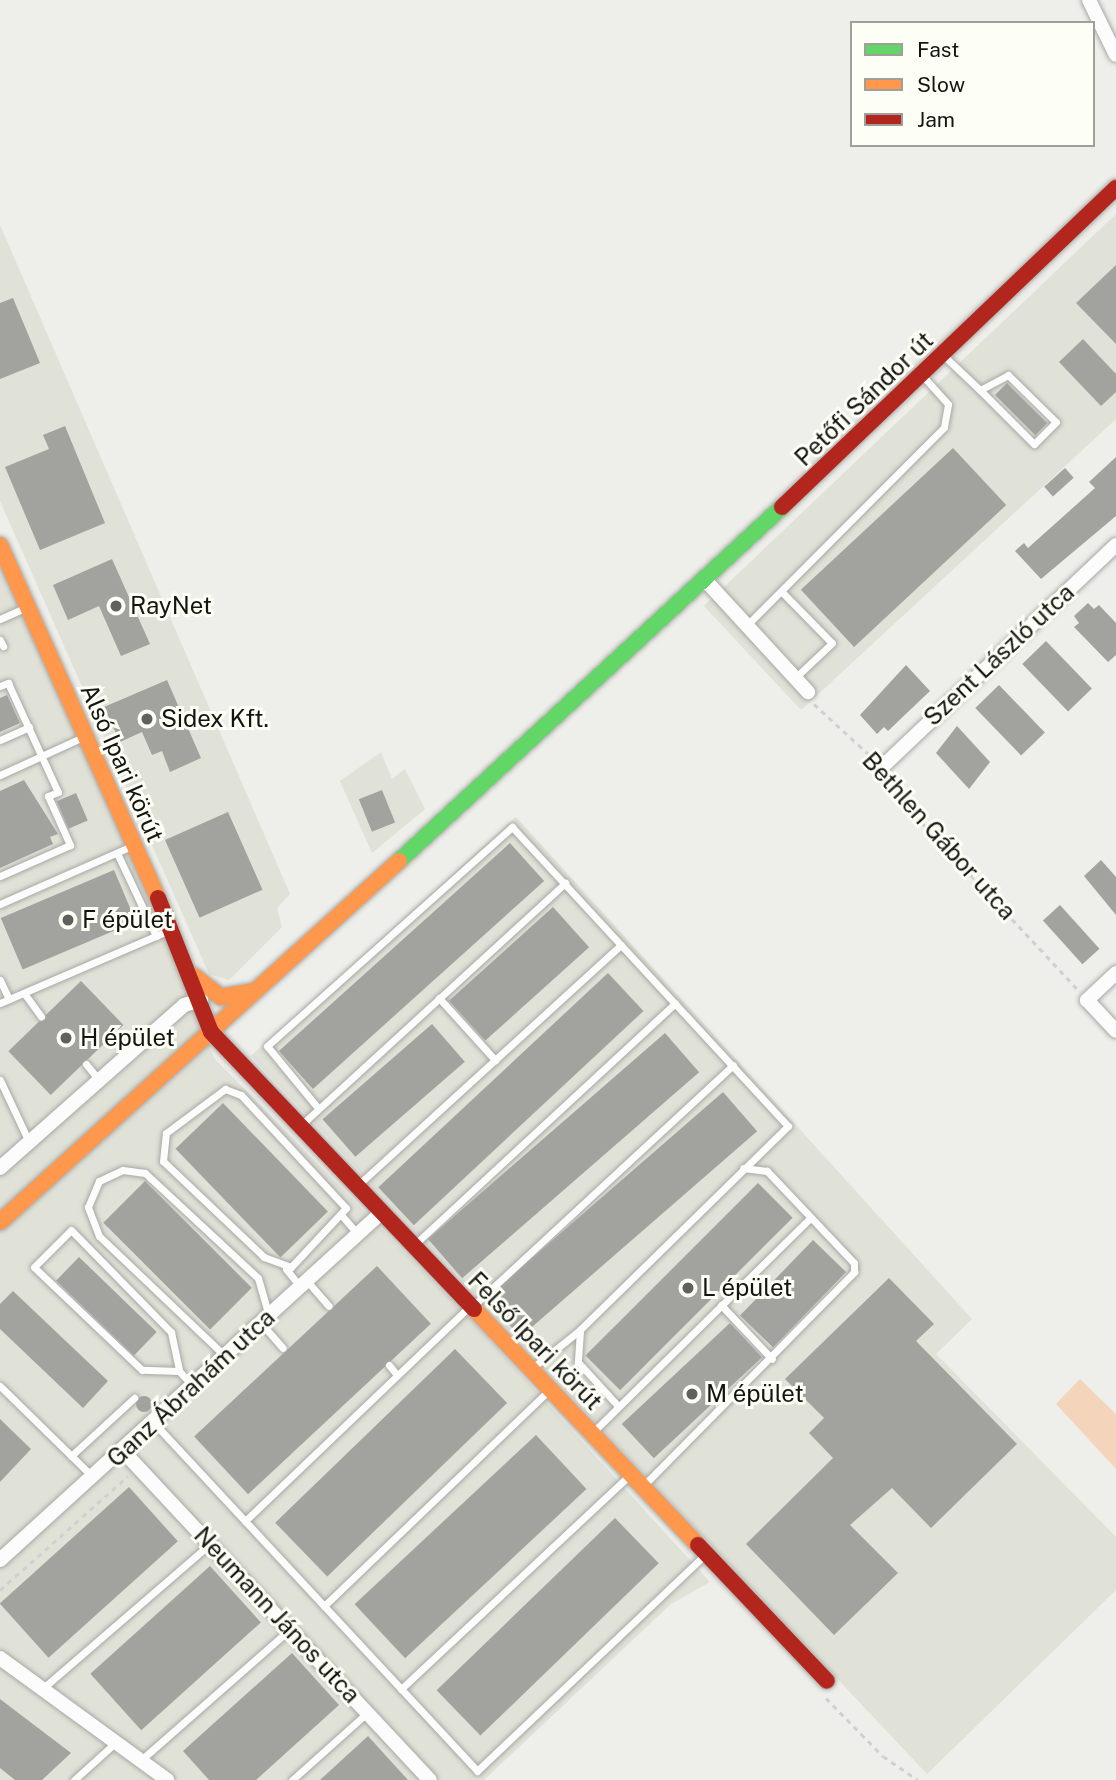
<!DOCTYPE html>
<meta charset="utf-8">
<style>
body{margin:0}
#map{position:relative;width:1116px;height:1780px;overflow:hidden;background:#eeeeea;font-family:"Public Sans",sans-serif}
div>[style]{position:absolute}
.built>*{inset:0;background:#e0e1d7}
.green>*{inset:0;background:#f4d5bb}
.building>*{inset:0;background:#a2a39f;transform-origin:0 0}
.round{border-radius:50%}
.path>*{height:2.5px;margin-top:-1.25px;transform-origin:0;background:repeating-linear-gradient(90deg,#d0d0d0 0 5px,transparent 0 10px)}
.roads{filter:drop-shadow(0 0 2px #a8a8a5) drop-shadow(0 0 2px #a8a8a5)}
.lane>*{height:7px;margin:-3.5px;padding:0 3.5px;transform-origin:3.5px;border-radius:3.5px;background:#fcfcfc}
.street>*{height:14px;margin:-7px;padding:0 7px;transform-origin:7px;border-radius:7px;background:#fcfcfc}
.fast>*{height:16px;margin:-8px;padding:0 8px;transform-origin:8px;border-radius:8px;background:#63d668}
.slow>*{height:16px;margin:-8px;padding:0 8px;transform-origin:8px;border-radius:8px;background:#ff974d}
.jam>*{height:16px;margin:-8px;padding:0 8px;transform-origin:8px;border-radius:8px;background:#b3261e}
.dots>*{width:19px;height:19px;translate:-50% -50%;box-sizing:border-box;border:4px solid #fdfef5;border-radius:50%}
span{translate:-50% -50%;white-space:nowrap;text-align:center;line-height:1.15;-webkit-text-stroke:6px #fdfef5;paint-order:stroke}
.street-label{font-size:24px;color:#141411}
.poi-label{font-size:24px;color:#141411}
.left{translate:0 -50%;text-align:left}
.legend{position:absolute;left:850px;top:21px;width:245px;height:126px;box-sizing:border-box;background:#fdfef5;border:2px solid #a0a09a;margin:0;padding:9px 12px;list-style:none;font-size:21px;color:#141411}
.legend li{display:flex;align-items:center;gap:14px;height:35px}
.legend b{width:35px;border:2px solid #a0a09a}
</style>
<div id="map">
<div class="built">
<i style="clip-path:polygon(1116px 214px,1116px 419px,801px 710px,704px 606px)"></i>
<i style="clip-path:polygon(0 225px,290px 894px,277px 908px,282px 927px,229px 980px,209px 974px,0 501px)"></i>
<i style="clip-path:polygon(0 565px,161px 922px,214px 1058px,475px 1324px,710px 1582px,671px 1604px,484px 1780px,0 1780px)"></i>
<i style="clip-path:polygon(381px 752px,392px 779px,405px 769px,425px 809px,372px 853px,340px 781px)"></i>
<i style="clip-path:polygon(516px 817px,972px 1319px,936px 1354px,1116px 1537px,1116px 1590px,927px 1774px,251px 1056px)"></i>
</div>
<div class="green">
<i style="clip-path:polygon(1080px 1379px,1116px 1414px,1116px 1469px,1056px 1404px)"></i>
</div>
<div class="building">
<i style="clip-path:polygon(1116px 265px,1116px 344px,1076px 303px)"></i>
<i style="clip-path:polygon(13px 298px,40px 363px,0 379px,0 303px)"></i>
<i style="clip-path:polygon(1083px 339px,1116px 374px,1116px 392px,1101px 406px,1059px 362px)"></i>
<i style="left:1007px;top:383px;width:57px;height:17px;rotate:45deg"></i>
<i style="clip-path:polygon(65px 426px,105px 523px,40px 550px,5px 467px,49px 449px,43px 435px)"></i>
<i style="left:953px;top:448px;width:78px;height:208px;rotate:47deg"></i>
<i style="clip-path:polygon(1116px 457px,1116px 516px,1041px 579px,1015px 551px,1024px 543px,1028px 548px,1095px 488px,1089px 482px)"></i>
<i style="left:1065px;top:468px;width:13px;height:28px;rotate:48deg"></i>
<i style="clip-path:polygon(112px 559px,150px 644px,121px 656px,99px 606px,68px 620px,53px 585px)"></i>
<i style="clip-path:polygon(1088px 603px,1094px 609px,1099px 605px,1116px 623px,1116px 655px,1108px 662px,1074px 627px,1079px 623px,1074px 616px)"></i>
<i style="left:1046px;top:641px;width:66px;height:33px;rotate:46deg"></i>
<i style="clip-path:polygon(906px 665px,930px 691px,888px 731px,884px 727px,877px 734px,860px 715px)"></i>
<i style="clip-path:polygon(167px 680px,201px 758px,170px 772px,162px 751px,152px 755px,142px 732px,120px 742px,104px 707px)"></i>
<i style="left:999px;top:685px;width:66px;height:33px;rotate:46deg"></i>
<i style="clip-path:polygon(7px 695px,20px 723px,0 732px,0 698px)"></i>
<i style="clip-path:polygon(957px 726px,990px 762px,969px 789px,936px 753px)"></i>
<i style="clip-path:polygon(24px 780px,58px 834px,50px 837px,53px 844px,0 868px,0 791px)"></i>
<i style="left:382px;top:790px;width:35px;height:25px;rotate:68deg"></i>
<i style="left:76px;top:793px;width:30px;height:21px;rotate:67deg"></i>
<i style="left:228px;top:812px;width:85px;height:69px;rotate:66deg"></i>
<i style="left:510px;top:843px;width:51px;height:311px;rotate:48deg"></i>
<i style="clip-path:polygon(1101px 860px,1116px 877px,1116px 915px,1084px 876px)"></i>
<i style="left:114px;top:870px;width:56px;height:123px;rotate:67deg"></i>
<i style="left:1060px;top:905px;width:59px;height:23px;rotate:48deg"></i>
<i style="left:553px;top:907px;width:54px;height:140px;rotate:48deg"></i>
<i style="left:608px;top:973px;width:52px;height:314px;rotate:47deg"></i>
<i style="left:81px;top:981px;width:61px;height:101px;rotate:46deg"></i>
<i style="left:432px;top:1024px;width:50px;height:145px;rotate:49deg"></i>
<i style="left:665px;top:1033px;width:52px;height:314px;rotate:49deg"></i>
<i style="left:723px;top:1092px;width:52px;height:314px;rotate:49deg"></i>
<i style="left:223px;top:1103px;width:151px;height:66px;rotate:46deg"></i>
<i style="left:145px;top:1181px;width:151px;height:59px;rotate:45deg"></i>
<i style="left:758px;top:1183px;width:49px;height:244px;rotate:45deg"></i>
<i style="left:813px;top:1240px;width:46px;height:105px;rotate:44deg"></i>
<i style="left:79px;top:1257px;width:108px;height:33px;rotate:44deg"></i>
<i style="left:377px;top:1266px;width:79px;height:250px;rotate:47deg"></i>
<i style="clip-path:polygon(889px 1278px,934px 1324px,916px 1341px,1017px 1444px,931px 1528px,892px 1488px,850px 1525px,898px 1573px,834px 1635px,746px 1544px,833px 1458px,809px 1433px,824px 1418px,785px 1379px)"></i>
<i style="clip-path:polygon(13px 1291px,108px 1381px,83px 1408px,0 1329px,0 1304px)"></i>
<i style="left:730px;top:1323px;width:47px;height:148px;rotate:47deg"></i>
<i style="left:455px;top:1349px;width:75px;height:250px;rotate:46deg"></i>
<i class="round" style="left:136px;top:1396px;width:16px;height:16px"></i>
<i style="clip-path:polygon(0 1419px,31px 1449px,0 1482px)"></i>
<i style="left:536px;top:1435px;width:74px;height:248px;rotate:47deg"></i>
<i style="left:129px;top:1487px;width:73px;height:174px;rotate:48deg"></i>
<i style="left:615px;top:1518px;width:63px;height:248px;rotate:46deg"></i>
<i style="left:210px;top:1566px;width:76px;height:161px;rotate:48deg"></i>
<i style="clip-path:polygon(292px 1653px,339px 1705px,256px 1780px,209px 1780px,183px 1751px)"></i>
<i style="clip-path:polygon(0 1699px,71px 1753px,42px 1780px,15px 1780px,0 1768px)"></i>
<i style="clip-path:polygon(368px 1736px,408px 1780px,320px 1780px)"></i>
</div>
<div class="path">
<i style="left:814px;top:704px;width:80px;rotate:42.5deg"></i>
<i style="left:889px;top:776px;width:30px;rotate:62deg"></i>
<i style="left:903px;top:802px;width:258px;rotate:47deg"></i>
<i style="left:0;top:1590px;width:171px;rotate:-41.7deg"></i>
<i style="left:826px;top:1698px;width:81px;rotate:45.5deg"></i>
<i style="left:883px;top:1756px;width:42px;rotate:34.4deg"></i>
</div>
<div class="roads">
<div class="lane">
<i style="left:944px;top:356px;width:50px;rotate:43.4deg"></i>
<i style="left:1008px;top:375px;width:67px;rotate:44.4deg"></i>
<i style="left:1056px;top:422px;width:31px;rotate:135deg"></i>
<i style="left:1034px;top:444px;width:76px;rotate:-135deg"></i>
<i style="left:980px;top:390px;width:32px;rotate:-28deg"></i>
<i style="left:782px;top:592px;width:71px;rotate:45.6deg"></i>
<i style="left:832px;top:643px;width:51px;rotate:136.6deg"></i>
<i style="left:0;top:619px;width:30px;rotate:-24deg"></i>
<i style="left:747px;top:625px;width:279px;rotate:-45.1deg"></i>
<i style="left:944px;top:427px;width:23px;rotate:-80deg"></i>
<i style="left:948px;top:404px;width:38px;rotate:-132deg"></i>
<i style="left:0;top:640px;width:7px;rotate:63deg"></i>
<i style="left:0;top:686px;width:9px;rotate:-21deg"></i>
<i style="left:8px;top:683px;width:120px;rotate:65.4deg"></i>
<i style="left:58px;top:792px;width:11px;rotate:158deg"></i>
<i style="left:48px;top:796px;width:54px;rotate:65.8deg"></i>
<i style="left:70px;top:845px;width:77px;rotate:156.1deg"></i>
<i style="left:0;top:740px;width:32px;rotate:-24deg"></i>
<i style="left:0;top:775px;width:94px;rotate:-24.6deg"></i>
<i style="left:117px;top:853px;width:92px;rotate:64.8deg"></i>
<i style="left:0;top:904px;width:146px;rotate:-23.8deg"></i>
<i style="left:0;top:980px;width:21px;rotate:65deg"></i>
<i style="left:24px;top:993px;width:29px;rotate:54deg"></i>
<i style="left:439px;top:998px;width:84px;rotate:47.9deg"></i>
<i style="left:0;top:1003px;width:187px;rotate:-23.3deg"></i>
<i style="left:86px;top:1064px;width:21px;rotate:51deg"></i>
<i style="left:0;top:1080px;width:68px;rotate:64.9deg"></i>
<i style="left:225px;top:1089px;width:17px;rotate:21deg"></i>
<i style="left:241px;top:1095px;width:154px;rotate:47.1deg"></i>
<i style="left:346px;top:1208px;width:81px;rotate:133deg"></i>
<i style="left:291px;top:1267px;width:29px;rotate:-160deg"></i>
<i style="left:264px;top:1257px;width:139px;rotate:-136.5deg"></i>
<i style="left:163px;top:1161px;width:28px;rotate:-84deg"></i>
<i style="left:166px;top:1133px;width:74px;rotate:-36.7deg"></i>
<i style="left:318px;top:1108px;width:80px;rotate:-129.4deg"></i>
<i style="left:267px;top:1046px;width:329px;rotate:-41.8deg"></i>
<i style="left:512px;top:827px;width:407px;rotate:47.3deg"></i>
<i style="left:788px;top:1126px;width:291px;rotate:135.6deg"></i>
<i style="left:580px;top:1330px;width:61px;rotate:141.6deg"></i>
<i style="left:300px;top:1126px;width:360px;rotate:-42.5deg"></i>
<i style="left:358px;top:1185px;width:356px;rotate:-42.4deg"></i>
<i style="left:343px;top:1217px;width:23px;rotate:49deg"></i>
<i style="left:414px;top:1245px;width:356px;rotate:-42.8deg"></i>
<i style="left:286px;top:1269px;width:22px;rotate:51deg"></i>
<i style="left:307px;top:1281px;width:33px;rotate:49deg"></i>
<i style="left:474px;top:1305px;width:353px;rotate:-42.8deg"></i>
<i style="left:721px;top:1305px;width:74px;rotate:46.6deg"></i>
<i style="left:261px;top:1323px;width:33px;rotate:49deg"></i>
<i style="left:580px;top:1331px;width:31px;rotate:94deg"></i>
<i style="left:578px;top:1362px;width:59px;rotate:47.7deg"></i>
<i style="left:225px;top:1356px;width:174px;rotate:-136.4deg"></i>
<i style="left:99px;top:1236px;width:31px;rotate:-111deg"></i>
<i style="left:88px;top:1207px;width:28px;rotate:-67deg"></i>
<i style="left:99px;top:1181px;width:26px;rotate:-25deg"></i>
<i style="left:123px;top:1170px;width:22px;rotate:8deg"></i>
<i style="left:145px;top:1173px;width:154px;rotate:42.9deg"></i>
<i style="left:258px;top:1278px;width:40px;rotate:74deg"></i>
<i style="left:389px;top:1365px;width:13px;rotate:51deg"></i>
<i style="left:179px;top:1371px;width:37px;rotate:-178deg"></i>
<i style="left:142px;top:1370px;width:149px;rotate:-136.4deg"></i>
<i style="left:34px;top:1267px;width:52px;rotate:-45deg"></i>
<i style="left:71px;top:1230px;width:143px;rotate:45.6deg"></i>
<i style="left:171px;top:1332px;width:40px;rotate:78deg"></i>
<i style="left:179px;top:1371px;width:19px;rotate:47deg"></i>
<i style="left:0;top:1386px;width:130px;rotate:44.4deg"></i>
<i style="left:154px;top:1423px;width:475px;rotate:47.1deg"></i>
<i style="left:477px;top:1771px;width:315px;rotate:-43.5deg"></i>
<i style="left:592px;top:1433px;width:306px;rotate:-44.6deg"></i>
<i style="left:71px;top:1456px;width:86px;rotate:-42.6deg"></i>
<i style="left:643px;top:1486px;width:301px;rotate:-45.4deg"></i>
<i style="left:854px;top:1272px;width:9px;rotate:-90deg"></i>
<i style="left:854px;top:1263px;width:127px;rotate:-133.4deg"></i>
<i style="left:767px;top:1171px;width:24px;rotate:-173deg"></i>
<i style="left:245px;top:1521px;width:310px;rotate:-43.7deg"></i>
<i style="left:324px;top:1606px;width:312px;rotate:-43.8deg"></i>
<i style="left:42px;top:1689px;width:222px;rotate:-40.8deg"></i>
<i style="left:401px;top:1689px;width:313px;rotate:-43.1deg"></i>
<i style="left:141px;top:1760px;width:198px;rotate:-41.3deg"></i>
<i style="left:74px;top:1780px;width:55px;rotate:-42.1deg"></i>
<i style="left:292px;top:1780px;width:102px;rotate:-41.8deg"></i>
</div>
<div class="street">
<i style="left:1089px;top:0;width:61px;rotate:63.9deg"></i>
<i style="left:706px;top:581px;width:151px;rotate:47.4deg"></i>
<i style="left:883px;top:766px;width:321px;rotate:-43.5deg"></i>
<i style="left:1116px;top:973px;width:40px;rotate:137deg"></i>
<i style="left:1087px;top:1000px;width:42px;rotate:46.9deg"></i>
<i style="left:0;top:1168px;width:246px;rotate:-41.5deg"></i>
<i style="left:184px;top:1005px;width:18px;rotate:-16deg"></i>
<i style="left:123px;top:1451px;width:450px;rotate:47deg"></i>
<i style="left:0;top:1560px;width:515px;rotate:-42.33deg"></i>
<i style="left:0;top:1658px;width:207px;rotate:36.1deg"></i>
</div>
<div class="fast">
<i style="left:399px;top:861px;width:522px;rotate:-42.75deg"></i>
</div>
<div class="slow">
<i style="left:0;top:545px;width:387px;rotate:65.9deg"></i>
<i style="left:194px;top:976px;width:34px;rotate:38deg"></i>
<i style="left:221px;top:997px;width:34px;rotate:-10deg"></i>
<i style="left:0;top:1222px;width:538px;rotate:-42.14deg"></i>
<i style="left:474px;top:1309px;width:325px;rotate:46.5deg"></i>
</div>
<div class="jam">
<i style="left:782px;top:507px;width:462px;rotate:-43.7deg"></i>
<i style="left:158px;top:898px;width:144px;rotate:68.4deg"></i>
<i style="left:211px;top:1032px;width:382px;rotate:46.5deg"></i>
<i style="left:698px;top:1545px;width:187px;rotate:46.5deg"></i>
</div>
</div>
<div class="dots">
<i style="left:116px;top:606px;background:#60605d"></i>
<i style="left:147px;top:719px;background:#60605d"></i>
<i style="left:68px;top:920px;background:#60605d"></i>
<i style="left:66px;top:1038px;background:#60605d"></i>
<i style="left:688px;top:1288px;background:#60605d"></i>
<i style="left:692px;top:1394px;background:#60605d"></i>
</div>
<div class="street-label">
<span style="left:864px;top:399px;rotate:-44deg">Petőfi Sándor út</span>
<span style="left:999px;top:655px;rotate:-43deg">Szent László utca</span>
<span style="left:122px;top:763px;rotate:66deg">Alsó Ipari körút</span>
<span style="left:939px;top:836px;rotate:48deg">Bethlen Gábor utca</span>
<span style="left:535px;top:1341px;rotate:46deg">Felső Ipari körút</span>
<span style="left:191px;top:1388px;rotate:-43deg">Ganz Ábrahám utca</span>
<span style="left:277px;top:1615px;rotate:47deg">Neumann János utca</span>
</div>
<div class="poi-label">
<span class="left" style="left:130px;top:606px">RayNet</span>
<span class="left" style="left:161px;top:719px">Sidex Kft.</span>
<span class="left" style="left:82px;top:920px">F épület</span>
<span class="left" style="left:80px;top:1038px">H épület</span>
<span class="left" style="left:702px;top:1288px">L épület</span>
<span class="left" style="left:706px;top:1394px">M épület</span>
</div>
<ul class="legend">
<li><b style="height:9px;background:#63d668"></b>Fast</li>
<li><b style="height:9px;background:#ff974d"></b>Slow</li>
<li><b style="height:9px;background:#b3261e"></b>Jam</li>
</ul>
</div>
